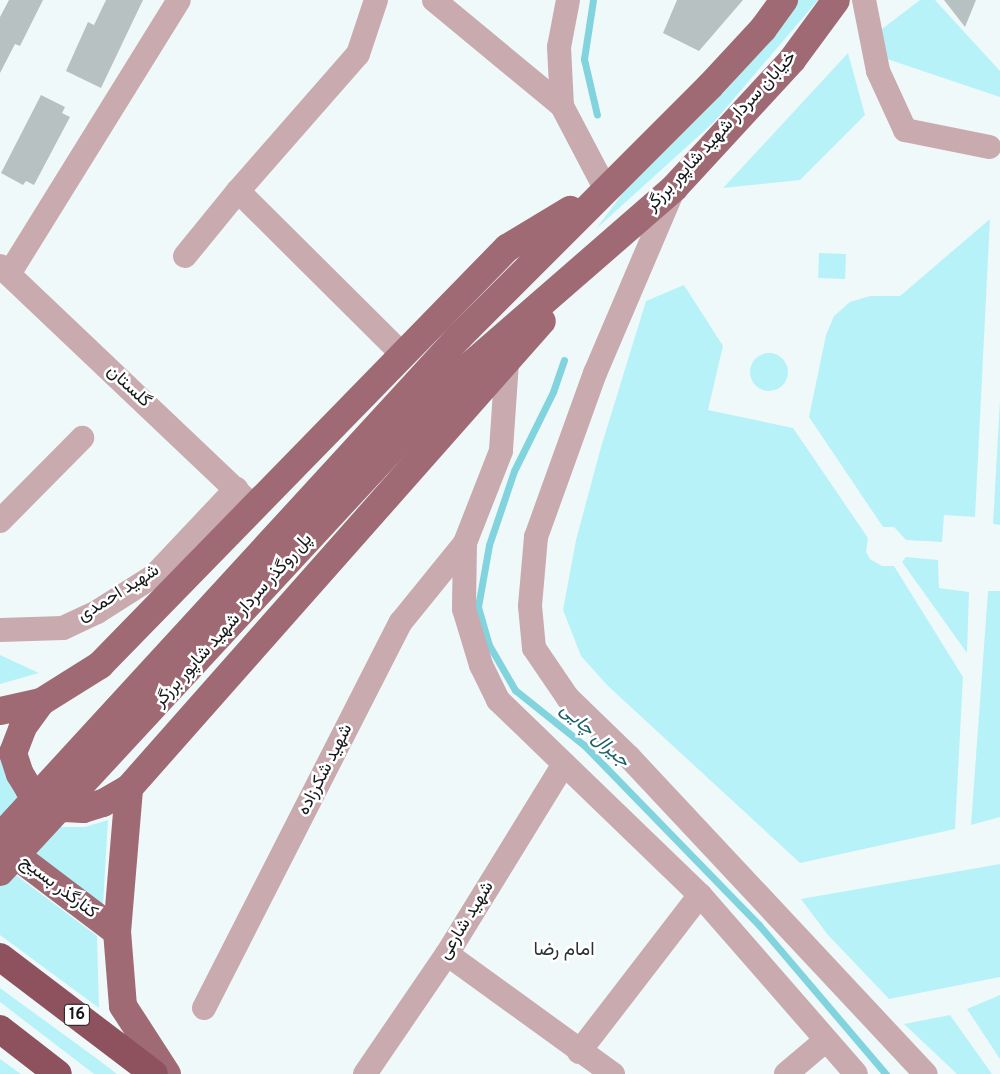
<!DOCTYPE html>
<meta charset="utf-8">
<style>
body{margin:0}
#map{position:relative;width:1000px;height:1074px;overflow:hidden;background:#f0f9fa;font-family:Overpass,Vazirmatn,sans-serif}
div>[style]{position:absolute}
.green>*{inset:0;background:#b8f2f9;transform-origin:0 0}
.round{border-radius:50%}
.stream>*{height:7px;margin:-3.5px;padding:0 3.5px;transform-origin:3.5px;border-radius:3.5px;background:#81d3dd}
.building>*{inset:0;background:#b8c1c2}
.minor>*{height:24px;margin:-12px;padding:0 12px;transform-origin:12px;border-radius:12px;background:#c9aaaf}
.major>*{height:28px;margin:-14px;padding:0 14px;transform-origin:14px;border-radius:14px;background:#9f6a73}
.highway>*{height:28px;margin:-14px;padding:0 14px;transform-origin:14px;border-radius:14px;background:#8e525e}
span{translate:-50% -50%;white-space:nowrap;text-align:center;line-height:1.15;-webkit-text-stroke:5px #fff;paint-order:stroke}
.shield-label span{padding:1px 4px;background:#fff;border:1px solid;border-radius:4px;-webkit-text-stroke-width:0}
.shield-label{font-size:16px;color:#151819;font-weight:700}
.street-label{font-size:18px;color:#151819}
.water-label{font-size:19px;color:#1c6068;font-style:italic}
.neighbourhood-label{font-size:19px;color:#2b3233}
</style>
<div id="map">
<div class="green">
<i style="clip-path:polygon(798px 0,818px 0,714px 122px,596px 229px,628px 186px,705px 111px)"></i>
<i style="clip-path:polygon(920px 0,935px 0,1000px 71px,1000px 97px,884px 58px,878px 32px)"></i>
<i style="clip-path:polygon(848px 53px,865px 115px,800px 180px,723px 188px)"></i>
<i style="clip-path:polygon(990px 219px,975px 517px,944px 515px,942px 542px,906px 540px,894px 527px,883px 527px,809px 417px,826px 335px,834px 316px,850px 302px,870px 296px,900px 296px)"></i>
<i style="left:819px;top:253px;width:27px;height:25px;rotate:2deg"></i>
<i style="clip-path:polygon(684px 285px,723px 346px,708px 410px,793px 428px,868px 538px,866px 552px,870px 559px,882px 566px,894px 566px,963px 677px,955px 829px,800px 863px,608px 686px,581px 656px,563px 610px,576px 540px,601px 447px,646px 301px)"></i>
<i class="round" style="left:750px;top:353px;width:38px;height:38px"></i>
<i style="clip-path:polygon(1000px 400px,1000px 525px,993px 524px)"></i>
<i style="clip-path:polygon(906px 557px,938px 560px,939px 588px,969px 592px,967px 653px,902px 562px)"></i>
<i style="clip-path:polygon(988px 591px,1000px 591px,1000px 817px,971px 825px)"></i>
<i style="clip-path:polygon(0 655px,39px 673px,0 684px)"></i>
<i style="clip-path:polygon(0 743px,1px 757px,34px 816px,62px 827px,85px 827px,108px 820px,103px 905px,0 826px)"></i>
<i style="clip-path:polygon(0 863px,97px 936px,99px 1008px,0 935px)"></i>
<i style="clip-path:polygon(1000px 864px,1000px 977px,889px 999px,828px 935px,801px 899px)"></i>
<i style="clip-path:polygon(0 988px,96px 1058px,117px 1074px,94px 1074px,0 1002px)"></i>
<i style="clip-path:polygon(1000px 995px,1000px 1059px,967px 1009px)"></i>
<i style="clip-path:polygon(950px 1015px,992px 1074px,957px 1074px,904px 1024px)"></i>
<i style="clip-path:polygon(0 1059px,21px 1074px,0 1074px)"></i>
</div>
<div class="stream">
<i style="left:593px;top:0;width:60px;rotate:98.7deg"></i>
<i style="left:584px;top:59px;width:57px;rotate:76.9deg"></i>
<i style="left:564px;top:360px;width:34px;rotate:109deg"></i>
<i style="left:553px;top:392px;width:88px;rotate:116.3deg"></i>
<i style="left:514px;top:471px;width:78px;rotate:108.7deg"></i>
<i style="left:489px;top:545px;width:63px;rotate:100.1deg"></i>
<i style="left:478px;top:607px;width:40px;rotate:74deg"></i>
<i style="left:489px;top:645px;width:52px;rotate:60deg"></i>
<i style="left:515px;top:690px;width:88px;rotate:38.6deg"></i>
<i style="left:584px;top:745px;width:251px;rotate:45.8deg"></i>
<i style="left:759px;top:925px;width:196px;rotate:49.6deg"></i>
</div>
<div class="building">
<i style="clip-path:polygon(9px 0,43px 0,20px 46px,15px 44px,0 73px,0 17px)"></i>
<i style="clip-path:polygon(106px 0,143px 0,101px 88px,66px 71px,88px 22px,94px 25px)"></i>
<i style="clip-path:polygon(677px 0,743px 0,699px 51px,663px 33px)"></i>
<i style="clip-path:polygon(944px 0,976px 0,965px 27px)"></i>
<i style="clip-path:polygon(41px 95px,65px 107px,62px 113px,70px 117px,34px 185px,26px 181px,23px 185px,1px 173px)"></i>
</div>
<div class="minor">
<i style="left:376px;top:0;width:57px;rotate:108.4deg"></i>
<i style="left:358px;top:54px;width:182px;rotate:131.2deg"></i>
<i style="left:238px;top:191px;width:233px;rotate:44.8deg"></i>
<i style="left:434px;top:0;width:166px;rotate:39.6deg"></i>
<i style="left:568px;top:0;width:48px;rotate:100.8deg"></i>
<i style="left:559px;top:47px;width:59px;rotate:87.1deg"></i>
<i style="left:562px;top:106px;width:93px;rotate:62.3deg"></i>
<i style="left:864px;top:0;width:72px;rotate:78.8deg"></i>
<i style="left:878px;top:71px;width:65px;rotate:65.4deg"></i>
<i style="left:905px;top:130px;width:86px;rotate:11.4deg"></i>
<i style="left:674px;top:188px;width:201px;rotate:113.1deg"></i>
<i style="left:595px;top:373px;width:174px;rotate:109.8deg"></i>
<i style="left:536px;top:537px;width:69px;rotate:95deg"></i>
<i style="left:530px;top:606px;width:42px;rotate:84.6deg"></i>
<i style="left:534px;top:648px;width:60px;rotate:55.8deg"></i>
<i style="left:568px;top:698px;width:85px;rotate:44deg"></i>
<i style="left:629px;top:757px;width:434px;rotate:46.9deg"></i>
<i style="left:185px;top:256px;width:84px;rotate:-50.8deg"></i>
<i style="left:0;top:266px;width:352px;rotate:43.5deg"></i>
<i style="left:9px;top:274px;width:322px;rotate:-58.2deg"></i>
<i style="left:507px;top:362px;width:89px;rotate:93.9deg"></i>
<i style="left:501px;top:451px;width:99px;rotate:111.4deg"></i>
<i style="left:465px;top:543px;width:66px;rotate:90.9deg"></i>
<i style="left:464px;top:609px;width:59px;rotate:73.1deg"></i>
<i style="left:481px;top:665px;width:39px;rotate:64deg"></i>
<i style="left:498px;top:700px;width:281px;rotate:44deg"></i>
<i style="left:700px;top:895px;width:237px;rotate:48.9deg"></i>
<i style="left:0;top:521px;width:117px;rotate:-45.3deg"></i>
<i style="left:0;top:630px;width:63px;rotate:-1.8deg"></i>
<i style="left:63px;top:628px;width:38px;rotate:-25deg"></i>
<i style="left:97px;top:612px;width:67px;rotate:-32.3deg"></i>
<i style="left:154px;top:576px;width:120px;rotate:-46.7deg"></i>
<i style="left:447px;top:954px;width:205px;rotate:35.9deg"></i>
<i style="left:204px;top:1008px;width:433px;rotate:-63deg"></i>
<i style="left:401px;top:622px;width:102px;rotate:-51deg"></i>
<i style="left:579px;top:1052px;width:198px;rotate:-52.4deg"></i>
<i style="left:365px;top:1074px;width:145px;rotate:-55.7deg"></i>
<i style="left:447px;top:954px;width:223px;rotate:-58.4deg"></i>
<i style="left:786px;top:1074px;width:52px;rotate:-40.4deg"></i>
</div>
<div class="major">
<i style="left:41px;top:702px;width:31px;rotate:126deg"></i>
<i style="left:23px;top:727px;width:28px;rotate:111deg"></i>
<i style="left:13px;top:753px;width:22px;rotate:72deg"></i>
<i style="left:20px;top:774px;width:17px;rotate:59deg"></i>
<i style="left:29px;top:789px;width:21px;rotate:39deg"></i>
<i style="left:45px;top:802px;width:20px;rotate:18deg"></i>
<i style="left:64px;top:808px;width:19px;rotate:3deg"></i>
<i style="left:83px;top:809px;width:21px;rotate:-17deg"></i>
<i style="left:103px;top:803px;width:30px;rotate:-30deg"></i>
<i style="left:0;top:711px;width:42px;rotate:-12.4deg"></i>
<i style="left:41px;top:702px;width:70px;rotate:-32.1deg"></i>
<i style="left:100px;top:665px;width:583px;rotate:-45.7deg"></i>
<i style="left:507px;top:248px;width:74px;rotate:-31.1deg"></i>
<i style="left:0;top:837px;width:679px;rotate:-47.45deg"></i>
<i style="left:459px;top:337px;width:355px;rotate:-45deg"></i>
<i style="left:710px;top:86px;width:78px;rotate:-47.1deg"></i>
<i style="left:763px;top:29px;width:36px;rotate:-54deg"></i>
<i style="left:2px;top:845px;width:144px;rotate:37.1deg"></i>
<i style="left:0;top:872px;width:686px;rotate:-47.19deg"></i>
<i style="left:466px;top:369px;width:276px;rotate:-41deg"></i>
<i style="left:674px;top:188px;width:174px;rotate:-47.3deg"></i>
<i style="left:792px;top:60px;width:74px;rotate:-53.7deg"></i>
<i style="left:167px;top:1074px;width:81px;rotate:-122.9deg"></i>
<i style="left:123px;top:1006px;width:74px;rotate:-94.6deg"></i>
<i style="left:117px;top:932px;width:144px;rotate:-85.2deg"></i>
<i style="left:129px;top:788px;width:623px;rotate:-48.51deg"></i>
</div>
<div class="highway">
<i style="left:0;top:957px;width:193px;rotate:37.2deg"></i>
<i style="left:0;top:1029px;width:73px;rotate:37.8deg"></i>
</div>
<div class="shield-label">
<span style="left:77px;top:1015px">16</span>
</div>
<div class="street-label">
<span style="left:722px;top:132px;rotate:-47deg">خیابان سردار شهید شاپور برزگر</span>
<span style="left:128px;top:387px;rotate:43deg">گلستان</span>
<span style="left:119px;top:594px;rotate:-32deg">شهید احمدی</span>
<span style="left:234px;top:621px;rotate:-48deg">پل روگذر سردار شهید شاپور برزگر</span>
<span style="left:326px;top:770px;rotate:-63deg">شهید شکرزاده</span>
<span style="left:58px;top:888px;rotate:37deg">کنارگذر بسیج</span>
<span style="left:467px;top:921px;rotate:-58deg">شهید شارعی</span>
</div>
<div class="water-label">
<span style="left:594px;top:736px;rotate:42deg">جیرال چایی</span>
</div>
<div class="neighbourhood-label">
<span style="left:564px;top:951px">امام رضا</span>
</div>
</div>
